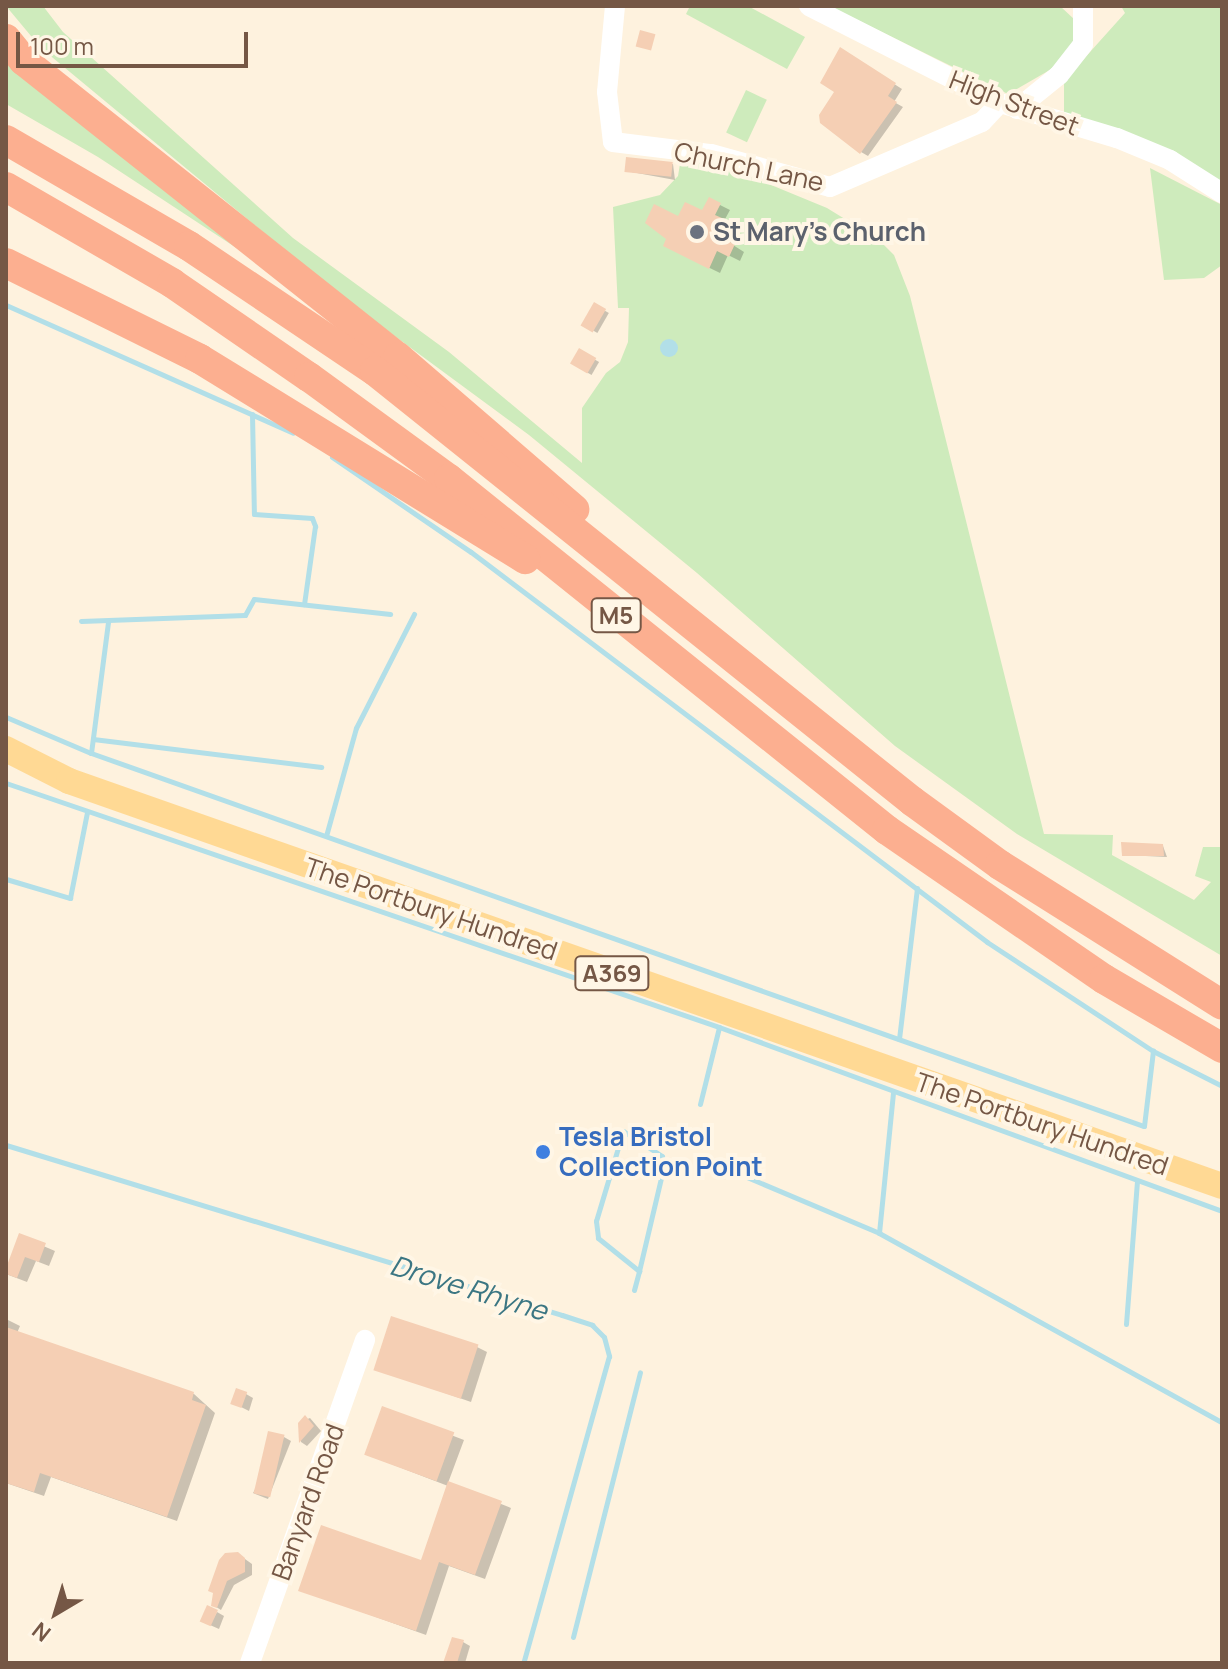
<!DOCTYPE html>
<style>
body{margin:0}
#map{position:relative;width:1228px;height:1669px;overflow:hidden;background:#fef2de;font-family:Manrope,sans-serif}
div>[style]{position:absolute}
.green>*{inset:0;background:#ceebbc;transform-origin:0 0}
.water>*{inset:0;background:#b2dfe8}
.round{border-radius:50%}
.shadow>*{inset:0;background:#0003;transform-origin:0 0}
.stream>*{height:5px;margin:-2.5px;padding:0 2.5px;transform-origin:2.5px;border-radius:2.5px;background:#b2dfe8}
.building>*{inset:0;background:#f5cfb4;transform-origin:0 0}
.minor>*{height:20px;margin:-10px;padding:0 10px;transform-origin:10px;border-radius:10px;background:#fff}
.major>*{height:26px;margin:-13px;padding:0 13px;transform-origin:13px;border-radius:13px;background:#ffd994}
.highway>*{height:30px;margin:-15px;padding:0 15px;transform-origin:15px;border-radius:15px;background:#fcaf90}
.dots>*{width:22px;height:22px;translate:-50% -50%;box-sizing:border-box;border:4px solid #fff6e6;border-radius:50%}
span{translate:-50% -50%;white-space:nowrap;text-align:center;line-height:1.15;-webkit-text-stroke:8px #fff6e6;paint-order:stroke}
.shield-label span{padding:2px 6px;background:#fff6e6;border:2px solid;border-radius:6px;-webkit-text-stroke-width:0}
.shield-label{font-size:24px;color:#755745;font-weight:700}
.street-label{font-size:26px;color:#755745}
.worship-label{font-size:26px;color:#5b616d;font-weight:700}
.left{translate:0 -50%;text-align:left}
.shop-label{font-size:26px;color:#366cbe;font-weight:700}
.water-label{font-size:28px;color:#3b7683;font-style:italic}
.frame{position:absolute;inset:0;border:8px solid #755745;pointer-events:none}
.north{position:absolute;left:16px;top:1573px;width:80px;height:80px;-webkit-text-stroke:6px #fff6e6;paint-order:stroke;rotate:218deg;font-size:22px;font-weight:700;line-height:32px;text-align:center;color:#755745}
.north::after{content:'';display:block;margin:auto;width:28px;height:36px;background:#755745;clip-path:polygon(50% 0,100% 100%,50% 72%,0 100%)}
.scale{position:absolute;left:16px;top:32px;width:232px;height:36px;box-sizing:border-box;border:4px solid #755745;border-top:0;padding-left:10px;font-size:24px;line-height:28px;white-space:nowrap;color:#755745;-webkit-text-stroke:6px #fff6e6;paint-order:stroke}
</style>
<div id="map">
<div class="green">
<i style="clip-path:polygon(6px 6px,43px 6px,63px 32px,293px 238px,449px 352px,582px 463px,582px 408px,606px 373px,620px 362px,628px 342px,629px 308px,618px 308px,613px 207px,660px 195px,678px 176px,681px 158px,710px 160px,827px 208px,879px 240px,894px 255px,910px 296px,1044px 834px,1113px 835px,1112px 855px,1194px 900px,1211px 882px,1195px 876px,1203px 847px,1222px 847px,1222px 956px,1017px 834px,895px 746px,697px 573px,529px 435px,339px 295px,41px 48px)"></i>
<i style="clip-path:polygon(690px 6px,748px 6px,805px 37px,787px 69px,686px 14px)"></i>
<i style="clip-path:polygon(829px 6px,1060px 6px,1075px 20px,1076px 41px,1055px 67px,1008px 94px)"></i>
<i style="clip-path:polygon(1121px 6px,1222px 6px,1222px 185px,1064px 116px,1064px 81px,1125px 13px)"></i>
<i style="clip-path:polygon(6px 55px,273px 272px,98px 157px,6px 104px)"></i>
<i style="left:746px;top:90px;width:23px;height:47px;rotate:25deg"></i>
<i style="clip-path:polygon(1150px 168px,1222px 205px,1222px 265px,1204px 278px,1164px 280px)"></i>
</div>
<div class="water">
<i class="round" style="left:660px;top:339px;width:18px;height:18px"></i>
</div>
<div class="shadow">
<i style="clip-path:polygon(841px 50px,902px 89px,894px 102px,903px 107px,868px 156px,861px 152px,837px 92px)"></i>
<i style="clip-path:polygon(673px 164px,675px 180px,626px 171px)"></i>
<i style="clip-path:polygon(720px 205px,730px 210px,724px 221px,740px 230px,733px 245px,744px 252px,740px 261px,728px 255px,720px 273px,675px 251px,679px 218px)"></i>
<i style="left:595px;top:305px;width:16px;height:23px;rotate:30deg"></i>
<i style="left:580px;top:351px;width:22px;height:15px;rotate:30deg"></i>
<i style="clip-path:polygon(1163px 846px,1167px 857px,1124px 855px)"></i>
<i style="clip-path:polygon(20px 1236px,55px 1251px,49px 1266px,36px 1261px,27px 1282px,6px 1274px)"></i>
<i style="clip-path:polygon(6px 1319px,20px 1326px,17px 1333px,194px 1394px,215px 1413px,177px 1521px,51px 1477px,44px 1496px,6px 1483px)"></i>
<i style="clip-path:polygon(477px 1347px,487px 1352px,471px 1402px,376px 1369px)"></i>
<i style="clip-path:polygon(246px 1394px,253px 1398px,249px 1411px,233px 1403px)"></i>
<i style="clip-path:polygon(383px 1409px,464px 1440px,448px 1483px,511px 1508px,485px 1579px,449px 1566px,426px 1635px,301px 1590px,422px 1562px,448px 1486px,368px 1455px)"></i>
<i style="clip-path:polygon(310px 1418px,321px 1431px,307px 1446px,301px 1442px,300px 1422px)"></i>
<i style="clip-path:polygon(284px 1437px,291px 1441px,268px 1499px,253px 1493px)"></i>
<i style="clip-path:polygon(238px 1554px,252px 1564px,252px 1575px,234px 1585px,221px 1610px,213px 1605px)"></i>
<i style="clip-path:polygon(217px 1612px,224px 1616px,219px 1629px,210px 1625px)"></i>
<i style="clip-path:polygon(463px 1642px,470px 1646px,465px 1663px,446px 1663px)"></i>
</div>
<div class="stream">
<i style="left:6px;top:305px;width:314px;rotate:24deg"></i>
<i style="left:252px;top:414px;width:100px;rotate:88.9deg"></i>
<i style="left:254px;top:514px;width:58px;rotate:3.9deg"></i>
<i style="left:312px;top:518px;width:9px;rotate:69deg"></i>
<i style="left:315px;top:526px;width:79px;rotate:98deg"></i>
<i style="left:332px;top:457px;width:168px;rotate:34.4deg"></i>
<i style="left:471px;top:552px;width:647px;rotate:37.08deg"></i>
<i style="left:987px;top:942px;width:199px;rotate:33.3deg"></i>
<i style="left:1153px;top:1051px;width:77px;rotate:26.9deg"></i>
<i style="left:81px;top:621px;width:164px;rotate:-2.1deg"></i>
<i style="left:245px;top:615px;width:18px;rotate:-61deg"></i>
<i style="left:254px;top:599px;width:137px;rotate:6.3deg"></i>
<i style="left:6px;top:717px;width:92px;rotate:23deg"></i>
<i style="left:91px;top:753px;width:1117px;rotate:19.51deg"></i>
<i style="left:1144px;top:1126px;width:76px;rotate:-83.2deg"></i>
<i style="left:93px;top:739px;width:230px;rotate:7deg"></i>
<i style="left:91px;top:753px;width:132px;rotate:-82.6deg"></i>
<i style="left:6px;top:783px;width:754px;rotate:18.89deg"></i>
<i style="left:719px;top:1027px;width:536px;rotate:20.09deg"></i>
<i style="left:326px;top:836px;width:112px;rotate:-74.5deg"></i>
<i style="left:356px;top:728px;width:128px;rotate:-63deg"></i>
<i style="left:6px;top:879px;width:67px;rotate:16.5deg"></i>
<i style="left:70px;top:898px;width:88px;rotate:-78.8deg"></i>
<i style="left:899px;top:1039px;width:152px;rotate:-83.2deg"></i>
<i style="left:700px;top:1104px;width:79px;rotate:-76.1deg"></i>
<i style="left:6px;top:1145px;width:581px;rotate:17deg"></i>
<i style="left:562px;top:1315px;width:32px;rotate:18deg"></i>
<i style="left:592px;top:1325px;width:17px;rotate:45deg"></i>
<i style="left:604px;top:1337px;width:20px;rotate:75deg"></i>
<i style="left:609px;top:1356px;width:319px;rotate:105.6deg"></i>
<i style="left:697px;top:1156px;width:198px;rotate:22.9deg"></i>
<i style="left:879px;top:1233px;width:392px;rotate:28.9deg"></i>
<i style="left:879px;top:1233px;width:141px;rotate:-84.3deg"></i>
<i style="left:634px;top:1290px;width:20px;rotate:-75deg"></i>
<i style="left:639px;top:1271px;width:109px;rotate:-76.7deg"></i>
<i style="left:664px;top:1165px;width:9px;rotate:-103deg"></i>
<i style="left:662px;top:1156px;width:46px;rotate:-147.3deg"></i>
<i style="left:623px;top:1131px;width:94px;rotate:106.7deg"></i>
<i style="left:596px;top:1221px;width:17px;rotate:83deg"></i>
<i style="left:598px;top:1238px;width:53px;rotate:38.8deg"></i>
<i style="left:1126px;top:1324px;width:143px;rotate:-85.6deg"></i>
<i style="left:573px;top:1637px;width:273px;rotate:-75.8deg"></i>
</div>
<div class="building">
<i style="left:640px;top:30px;width:16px;height:17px;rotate:15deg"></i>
<i style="clip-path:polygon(840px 47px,896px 83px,888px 96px,897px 102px,860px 154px,820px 123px,819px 115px,834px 92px,820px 83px)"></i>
<i style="left:626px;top:157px;width:47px;height:15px;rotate:6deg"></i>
<i style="clip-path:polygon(709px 197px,721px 203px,715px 215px,731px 222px,723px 239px,735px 244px,729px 257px,717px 251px,709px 269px,663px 246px,666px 239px,645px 223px,654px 204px,678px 216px,685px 202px,702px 210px)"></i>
<i style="left:594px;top:302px;width:14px;height:27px;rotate:30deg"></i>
<i style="left:579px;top:348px;width:20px;height:18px;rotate:30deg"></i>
<i style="clip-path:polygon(1121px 842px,1163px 844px,1164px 856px,1122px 856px)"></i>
<i style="clip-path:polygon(19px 1233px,46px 1243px,39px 1262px,25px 1257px,17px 1278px,6px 1274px,6px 1268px)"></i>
<i style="left:391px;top:1316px;width:92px;height:57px;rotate:18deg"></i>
<i style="clip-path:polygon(6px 1327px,194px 1392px,192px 1400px,206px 1405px,167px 1517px,40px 1473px,34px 1492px,6px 1483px)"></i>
<i style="left:236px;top:1388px;width:12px;height:17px;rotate:20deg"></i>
<i style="left:382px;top:1406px;width:77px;height:52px;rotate:20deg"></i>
<i style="clip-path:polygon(305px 1415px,314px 1426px,299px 1443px,298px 1423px)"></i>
<i style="left:268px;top:1431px;width:17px;height:64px;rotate:13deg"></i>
<i style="clip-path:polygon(448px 1481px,502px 1501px,475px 1575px,439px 1562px,416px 1631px,298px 1591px,321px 1525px,421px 1560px)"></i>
<i style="clip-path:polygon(238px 1552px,245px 1558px,245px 1572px,227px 1581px,217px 1608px,211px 1606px,213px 1593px,208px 1591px,219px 1560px,225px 1553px)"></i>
<i style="left:207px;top:1605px;width:12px;height:18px;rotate:24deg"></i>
<i style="clip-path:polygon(452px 1637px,464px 1640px,457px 1663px,443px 1663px)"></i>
</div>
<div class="minor">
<i style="left:615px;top:6px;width:86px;rotate:95.3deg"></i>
<i style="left:607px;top:92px;width:50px;rotate:83.2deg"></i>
<i style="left:613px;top:142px;width:99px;rotate:7deg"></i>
<i style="left:711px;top:154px;width:123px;rotate:15.5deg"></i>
<i style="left:830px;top:187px;width:165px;rotate:-23.2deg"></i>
<i style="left:982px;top:122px;width:26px;rotate:-47deg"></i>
<i style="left:809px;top:6px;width:214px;rotate:26.9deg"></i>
<i style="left:1000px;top:103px;width:122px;rotate:16.7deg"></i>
<i style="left:1117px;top:138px;width:57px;rotate:22.5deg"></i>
<i style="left:1170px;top:160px;width:62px;rotate:32.4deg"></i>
<i style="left:1017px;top:109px;width:54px;rotate:-39deg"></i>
<i style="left:1059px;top:75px;width:39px;rotate:-52deg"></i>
<i style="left:1083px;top:44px;width:38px;rotate:-90deg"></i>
<i style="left:250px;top:1663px;width:343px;rotate:-70.4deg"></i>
</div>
<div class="major">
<i style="left:6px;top:749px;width:71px;rotate:26.9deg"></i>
<i style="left:69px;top:781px;width:1222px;rotate:19.35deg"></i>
</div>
<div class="highway">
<i style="left:6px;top:39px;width:28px;rotate:51deg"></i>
<i style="left:24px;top:61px;width:477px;rotate:38.4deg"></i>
<i style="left:398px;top:357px;width:233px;rotate:40.8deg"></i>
<i style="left:6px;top:140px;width:211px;rotate:30.1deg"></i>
<i style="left:189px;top:246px;width:224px;rotate:33.9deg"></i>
<i style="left:375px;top:371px;width:688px;rotate:38.69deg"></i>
<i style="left:912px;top:801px;width:109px;rotate:36deg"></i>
<i style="left:1000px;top:865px;width:262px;rotate:32.2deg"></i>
<i style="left:6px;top:187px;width:192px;rotate:30deg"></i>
<i style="left:172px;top:283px;width:166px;rotate:34.5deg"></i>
<i style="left:309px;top:377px;width:173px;rotate:36.1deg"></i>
<i style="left:449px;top:479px;width:561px;rotate:38.71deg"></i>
<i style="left:887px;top:830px;width:263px;rotate:34.5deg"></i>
<i style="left:1104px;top:979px;width:137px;rotate:30.3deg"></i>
<i style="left:6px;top:263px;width:216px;rotate:26.3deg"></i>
<i style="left:200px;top:359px;width:382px;rotate:31.6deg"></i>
</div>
<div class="dots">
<i style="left:697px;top:232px;background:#6b7280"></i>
<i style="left:543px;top:1152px;background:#3f7fe0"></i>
</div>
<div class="shield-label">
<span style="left:616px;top:615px">M5</span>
<span style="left:612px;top:973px">A369</span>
</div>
<div class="street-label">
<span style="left:1014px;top:103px;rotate:21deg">High Street</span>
<span style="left:749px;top:167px;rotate:12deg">Church Lane</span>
<span style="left:431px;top:909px;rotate:19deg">The Portbury Hundred</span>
<span style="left:1042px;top:1124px;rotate:19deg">The Portbury Hundred</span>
<span style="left:308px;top:1502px;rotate:-70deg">Banyard Road</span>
</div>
<div class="worship-label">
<span class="left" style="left:713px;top:232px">St Mary's Church</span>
</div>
<div class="shop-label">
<span class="left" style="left:559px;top:1152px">Tesla Bristol<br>Collection Point</span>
</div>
<div class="water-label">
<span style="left:469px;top:1287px;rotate:17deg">Drove Rhyne</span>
</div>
<div class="frame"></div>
<div class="north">N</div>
<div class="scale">100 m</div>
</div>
